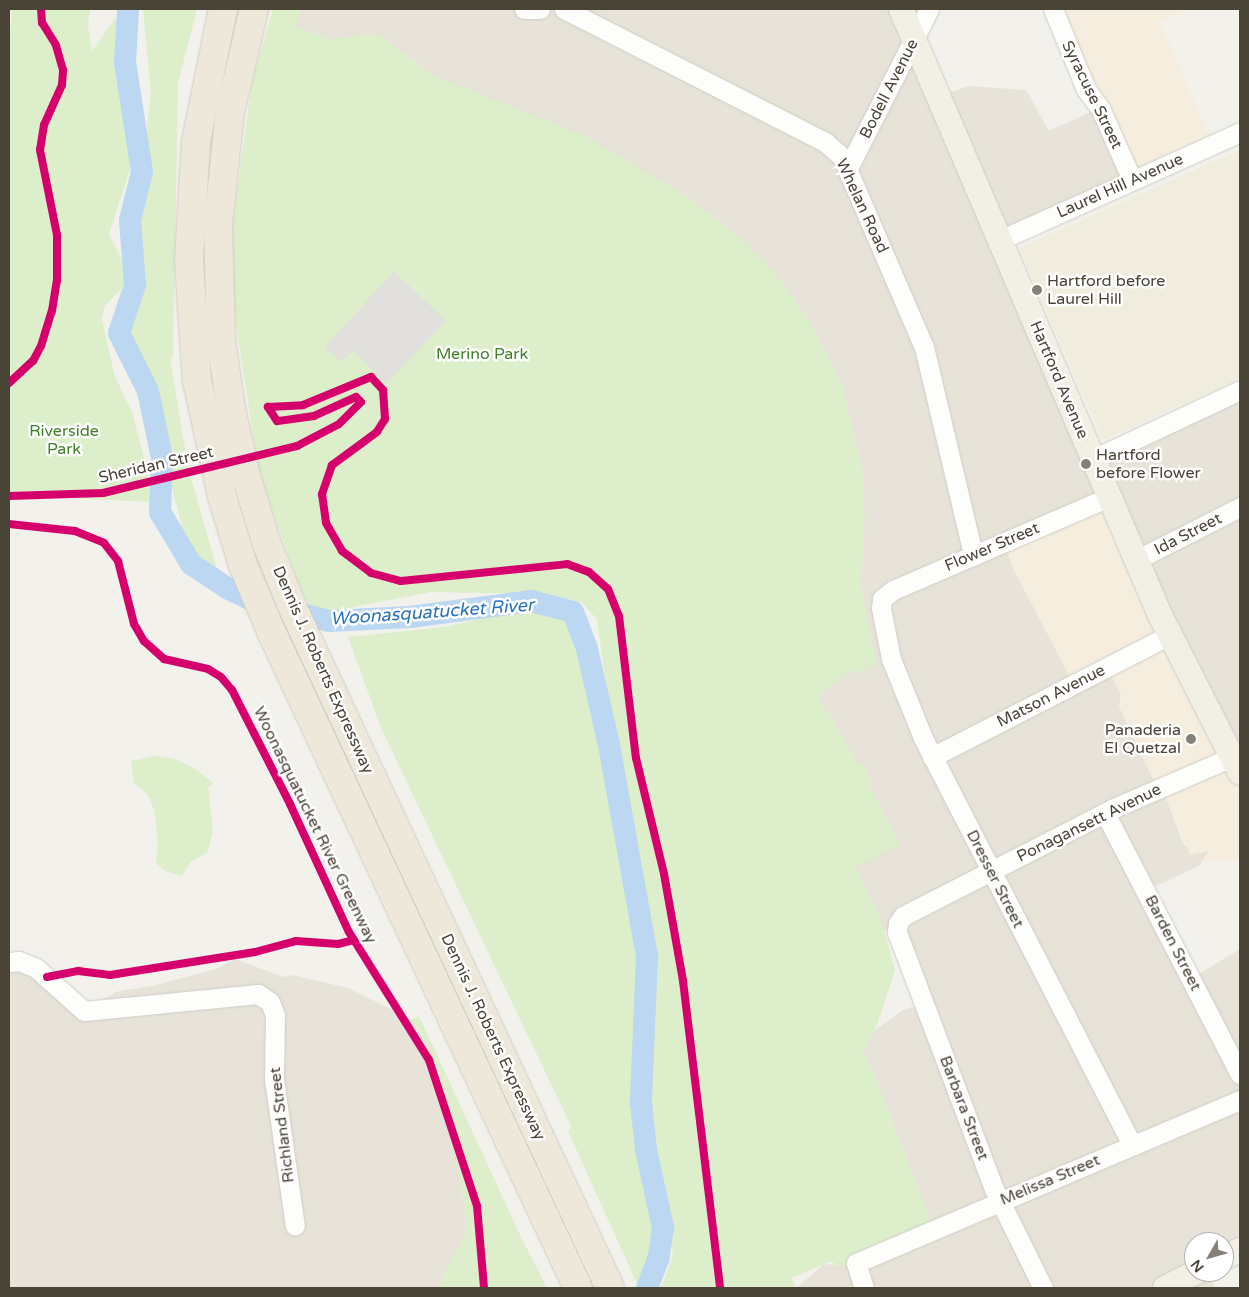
<!DOCTYPE html>
<style>
body{margin:0}
#map{position:relative;width:1249px;height:1297px;overflow:hidden;background:#f2f1ec;font-family:"Varela Round",sans-serif}
div>[style]{position:absolute}
.residential>*{inset:0;background:#e7e3d9}
.commercial>*{inset:0;background:#f5eedf}
.education>*{inset:0;background:#f0edde}
.green>*{inset:0;background:#ddeecb}
.parking>*{inset:0;background:#e2e0dc}
.river>*{height:22px;margin:-11px;padding:0 11px;transform-origin:11px;border-radius:11px;background:#bbd7f2}
.roads{filter:drop-shadow(0 0 1px #ceccc6) drop-shadow(0 0 1px #ceccc6)}
.minor>*{height:19px;margin:-9.5px;padding:0 9.5px;transform-origin:9.5px;border-radius:9.5px;background:#fdfdfc}
.major>*{height:24px;margin:-12px;padding:0 12px;transform-origin:12px;border-radius:12px;background:#f2efe4}
.highway>*{height:28px;margin:-14px;padding:0 14px;transform-origin:14px;border-radius:14px;background:#ede8da}
.cycleway>*{height:8px;margin:-4px;padding:0 4px;transform-origin:4px;border-radius:4px;background:#d6006c}
.dots>*{width:14px;height:14px;translate:-50% -50%;box-sizing:border-box;border:2px solid #fff;border-radius:50%}
span{translate:-50% -50%;white-space:nowrap;text-align:center;line-height:1.15;-webkit-text-stroke:5px #fff;paint-order:stroke}
.street-label{font-size:16px;color:#4a4437}
.poi-label{font-size:16px;color:#4a4437}
.left{translate:0 -50%;text-align:left}
.right{translate:-100% -50%;text-align:right}
.park-label{font-size:16px;color:#408026}
.water-label{font-size:18px;color:#2972bd;font-style:italic}
.frame{position:absolute;inset:0;border:10px solid #4a4437;pointer-events:none}
.north{position:absolute;left:1184px;top:1232px;width:50px;height:50px;box-sizing:border-box;background:#fff;border:1px solid #b7b4af;border-radius:50%;rotate:232deg;font-size:14px;font-weight:700;line-height:20px;text-align:center;color:#4a4437}
.north::after{content:'';display:block;margin:auto;width:18px;height:22px;background:#858176;clip-path:polygon(50% 0,100% 100%,50% 72%,0 100%)}
</style>
<div id="map">
<div class="residential">
<i style="clip-path:polygon(279px 9px,929px 9px,914px 33px,941px 95px,969px 86px,1026px 90px,1049px 131px,1101px 107px,1136px 179px,1008px 237px,1095px 451px,1240px 390px,1240px 767px,1003px 540px,1013px 568px,1072px 680px,1107px 668px,1121px 694px,1119px 706px,1156px 785px,1162px 788px,1184px 845px,1209px 851px,1199px 866px,1151px 888px,1196px 976px,1240px 949px,1240px 1249px,1224px 1257px,1224px 1242px,1194px 1242px,1194px 1272px,1208px 1272px,1215px 1288px,796px 1288px,824px 1264px,855px 1267px,929px 1213px,845px 1085px,867px 1036px,903px 1010px,924px 1004px,905px 934px,869px 928px,857px 911px,848px 764px,816px 699px,820px 691px,850px 670px,865px 674px,463px 100px,381px 36px,328px 52px,305px 39px)"></i>
<i style="clip-path:polygon(236px 959px,283px 977px,292px 975px,348px 988px,409px 1018px,425px 1040px,458px 1159px,466px 1220px,465px 1236px,437px 1288px,9px 1288px,9px 962px,92px 1008px,115px 992px,156px 985px,216px 969px)"></i>
</div>
<div class="commercial">
<i style="clip-path:polygon(1062px 9px,1190px 9px,1160px 22px,1213px 144px,1141px 179px,1104px 112px)"></i>
<i style="clip-path:polygon(1110px 495px,1240px 767px,1240px 856px,1235px 860px,1203px 862px,1208px 851px,1190px 855px,1162px 788px,1156px 785px,1119px 706px,1121px 694px,1108px 668px,1072px 681px,1013px 568px,1003px 540px)"></i>
</div>
<div class="education">
<i style="clip-path:polygon(1240px 150px,1240px 378px,1103px 440px,1019px 248px)"></i>
</div>
<div class="green">
<i style="clip-path:polygon(12px 9px,90px 9px,88px 26px,92px 51px,115px 19px,127px 38px,132px 163px,109px 234px,128px 272px,122px 288px,105px 306px,102px 319px,114px 374px,133px 415px,148px 474px,150px 502px,9px 495px,9px 45px)"></i>
<i style="clip-path:polygon(143px 9px,197px 9px,178px 83px,173px 358px,170px 357px,188px 467px,218px 573px,196px 555px,184px 536px,164px 454px,131px 358px,130px 314px,134px 286px,134px 236px,151px 93px)"></i>
<i style="clip-path:polygon(273px 9px,301px 9px,296px 27px,331px 39px,369px 34px,381px 36px,428px 73px,585px 136px,685px 195px,736px 234px,773px 270px,806px 316px,842px 384px,863px 473px,865px 516px,861px 586px,877px 666px,866px 667px,866px 674px,850px 670px,818px 696px,858px 763px,862px 763px,871px 780px,870px 788px,900px 845px,855px 868px,880px 916px,895px 970px,877px 1025px,862px 1054px,869px 1061px,933px 1225px,854px 1267px,834px 1265px,832px 1261px,792px 1278px,795px 1288px,661px 1288px,671px 1261px,673px 1248px,654px 1232px,651px 1266px,638px 1286px,568px 1131px,571px 1126px,381px 728px,348px 637px,445px 627px,528px 608px,545px 608px,570px 618px,579px 632px,591px 670px,608px 796px,641px 977px,642px 1009px,633px 1044px,634px 1134px,649px 995px,597px 619px,582px 603px,539px 594px,431px 592px,316px 614px,302px 593px,259px 473px,227px 267px,252px 81px)"></i>
<i style="clip-path:polygon(157px 756px,175px 759px,196px 769px,213px 783px,208px 788px,213px 830px,208px 852px,191px 862px,182px 876px,165px 871px,156px 863px,158px 840px,154px 810px,148px 795px,134px 783px,131px 761px)"></i>
<i style="clip-path:polygon(419px 1016px,520px 1235px,547px 1288px,437px 1288px,465px 1236px,466px 1220px,458px 1159px,440px 1085px,425px 1040px,411px 1020px)"></i>
</div>
<div class="parking">
<i style="clip-path:polygon(394px 271px,446px 321px,386px 384px,354px 351px,341px 362px,325px 347px)"></i>
</div>
<div class="river">
<i style="left:128px;top:9px;width:53px;rotate:93.2deg"></i>
<i style="left:125px;top:62px;width:111px;rotate:81.2deg"></i>
<i style="left:142px;top:172px;width:49px;rotate:104deg"></i>
<i style="left:130px;top:220px;width:65px;rotate:85.6deg"></i>
<i style="left:135px;top:285px;width:51px;rotate:108.4deg"></i>
<i style="left:119px;top:333px;width:65px;rotate:63.4deg"></i>
<i style="left:148px;top:391px;width:68px;rotate:78.2deg"></i>
<i style="left:162px;top:458px;width:54px;rotate:92.1deg"></i>
<i style="left:160px;top:512px;width:61px;rotate:59.2deg"></i>
<i style="left:191px;top:564px;width:43px;rotate:33.7deg"></i>
<i style="left:227px;top:588px;width:37px;rotate:26deg"></i>
<i style="left:260px;top:604px;width:71px;rotate:13.8deg"></i>
<i style="left:329px;top:621px;width:81px;rotate:-2.8deg"></i>
<i style="left:410px;top:617px;width:122px;rotate:-7.5deg"></i>
<i style="left:531px;top:601px;width:43px;rotate:14.7deg"></i>
<i style="left:573px;top:612px;width:40px;rotate:69deg"></i>
<i style="left:587px;top:649px;width:98px;rotate:77.1deg"></i>
<i style="left:609px;top:745px;width:214px;rotate:79.8deg"></i>
<i style="left:647px;top:956px;width:146px;rotate:92.4deg"></i>
<i style="left:641px;top:1102px;width:48px;rotate:84.1deg"></i>
<i style="left:646px;top:1150px;width:79px;rotate:77.6deg"></i>
<i style="left:663px;top:1227px;width:30px;rotate:98deg"></i>
<i style="left:659px;top:1257px;width:33px;rotate:111deg"></i>
</div>
<div class="roads">
<div class="minor">
<i style="left:524px;top:9px;width:16px"></i>
<i style="left:564px;top:9px;width:293px;rotate:27deg"></i>
<i style="left:825px;top:142px;width:23px;rotate:41deg"></i>
<i style="left:842px;top:157px;width:207px;rotate:66.7deg"></i>
<i style="left:924px;top:347px;width:214px;rotate:76.7deg"></i>
<i style="left:1053px;top:9px;width:87px;rotate:67.6deg"></i>
<i style="left:1086px;top:89px;width:26px;rotate:54deg"></i>
<i style="left:1101px;top:110px;width:77px;rotate:66.1deg"></i>
<i style="left:848px;top:168px;width:178px;rotate:-63deg"></i>
<i style="left:1000px;top:240px;width:263px;rotate:-24.2deg"></i>
<i style="left:1093px;top:459px;width:162px;rotate:-25.1deg"></i>
<i style="left:1109px;top:497px;width:235px;rotate:156.7deg"></i>
<i style="left:893px;top:590px;width:14px;rotate:141deg"></i>
<i style="left:882px;top:599px;width:9px;rotate:96deg"></i>
<i style="left:881px;top:608px;width:52px;rotate:78.9deg"></i>
<i style="left:891px;top:659px;width:85px;rotate:67.9deg"></i>
<i style="left:923px;top:738px;width:458px;rotate:62.8deg"></i>
<i style="left:1136px;top:560px;width:117px;rotate:-27deg"></i>
<i style="left:932px;top:757px;width:267px;rotate:-27.2deg"></i>
<i style="left:1105px;top:813px;width:294px;rotate:62.7deg"></i>
<i style="left:9px;top:962px;width:10px;rotate:-6deg"></i>
<i style="left:19px;top:961px;width:18px;rotate:22deg"></i>
<i style="left:36px;top:968px;width:64px;rotate:41.9deg"></i>
<i style="left:84px;top:1011px;width:175px;rotate:-5.6deg"></i>
<i style="left:258px;top:994px;width:14px;rotate:34deg"></i>
<i style="left:270px;top:1002px;width:14px;rotate:69deg"></i>
<i style="left:275px;top:1015px;width:64px;rotate:90.9deg"></i>
<i style="left:274px;top:1079px;width:148px;rotate:81.9deg"></i>
<i style="left:864px;top:1288px;width:26px;rotate:-108deg"></i>
<i style="left:856px;top:1263px;width:417px;rotate:-23deg"></i>
<i style="left:1043px;top:1288px;width:110px;rotate:-116.3deg"></i>
<i style="left:994px;top:1189px;width:275px;rotate:-110.7deg"></i>
<i style="left:897px;top:932px;width:9px;rotate:-84deg"></i>
<i style="left:898px;top:923px;width:9px;rotate:-54deg"></i>
<i style="left:903px;top:916px;width:237px;rotate:-27.1deg"></i>
<i style="left:1114px;top:808px;width:129px;rotate:-23.4deg"></i>
</div>
<div class="major">
<i style="left:901px;top:9px;width:659px;rotate:66.86deg"></i>
<i style="left:1160px;top:615px;width:177px;rotate:63.1deg"></i>
<i style="left:1224px;top:1258px;width:18px;rotate:-27deg"></i>
<i style="left:1165px;top:1288px;width:36px;rotate:-27deg"></i>
</div>
<div class="highway">
<i style="left:223px;top:9px;width:136px;rotate:101.5deg"></i>
<i style="left:196px;top:142px;width:119px;rotate:93.4deg"></i>
<i style="left:189px;top:261px;width:119px;rotate:86.2deg"></i>
<i style="left:197px;top:380px;width:119px;rotate:77.8deg"></i>
<i style="left:222px;top:496px;width:72px;rotate:73.1deg"></i>
<i style="left:243px;top:565px;width:72px;rotate:67deg"></i>
<i style="left:271px;top:631px;width:725px;rotate:64.95deg"></i>
<i style="left:254px;top:9px;width:106px;rotate:103.1deg"></i>
<i style="left:230px;top:112px;width:114px;rotate:96.1deg"></i>
<i style="left:218px;top:225px;width:115px;rotate:88.5deg"></i>
<i style="left:221px;top:340px;width:70px;rotate:81.8deg"></i>
<i style="left:231px;top:409px;width:69px;rotate:77.4deg"></i>
<i style="left:246px;top:476px;width:69px;rotate:73.1deg"></i>
<i style="left:266px;top:542px;width:69px;rotate:67.9deg"></i>
<i style="left:292px;top:606px;width:752px;rotate:65deg"></i>
</div>
</div>
<div class="cycleway">
<i style="left:9px;top:383px;width:33px;rotate:-43deg"></i>
<i style="left:33px;top:361px;width:17px;rotate:-62deg"></i>
<i style="left:41px;top:346px;width:37px;rotate:-73deg"></i>
<i style="left:52px;top:311px;width:30px;rotate:-81deg"></i>
<i style="left:57px;top:281px;width:46px;rotate:-90deg"></i>
<i style="left:57px;top:235px;width:87px;rotate:-101.3deg"></i>
<i style="left:40px;top:150px;width:25px;rotate:-81deg"></i>
<i style="left:44px;top:125px;width:44px;rotate:-65.8deg"></i>
<i style="left:62px;top:85px;width:15px;rotate:-86deg"></i>
<i style="left:63px;top:70px;width:26px;rotate:-106deg"></i>
<i style="left:56px;top:45px;width:26px;rotate:-122deg"></i>
<i style="left:42px;top:23px;width:14px;rotate:-94deg"></i>
<i style="left:9px;top:496px;width:94px;rotate:-1.8deg"></i>
<i style="left:103px;top:493px;width:200px;rotate:-13.6deg"></i>
<i style="left:297px;top:446px;width:47px;rotate:-27.6deg"></i>
<i style="left:339px;top:424px;width:31px;rotate:-45deg"></i>
<i style="left:361px;top:402px;width:7px;rotate:-135deg"></i>
<i style="left:356px;top:397px;width:46px;rotate:155.7deg"></i>
<i style="left:314px;top:416px;width:37px;rotate:172deg"></i>
<i style="left:277px;top:421px;width:17px;rotate:-123deg"></i>
<i style="left:268px;top:407px;width:35px;rotate:-3deg"></i>
<i style="left:303px;top:405px;width:74px;rotate:-22.4deg"></i>
<i style="left:371px;top:377px;width:18px;rotate:47deg"></i>
<i style="left:383px;top:390px;width:29px;rotate:86deg"></i>
<i style="left:385px;top:419px;width:15px;rotate:122deg"></i>
<i style="left:377px;top:432px;width:56px;rotate:143.7deg"></i>
<i style="left:332px;top:465px;width:31px;rotate:109deg"></i>
<i style="left:322px;top:494px;width:29px;rotate:82deg"></i>
<i style="left:326px;top:523px;width:32px;rotate:60deg"></i>
<i style="left:342px;top:551px;width:36px;rotate:37deg"></i>
<i style="left:371px;top:573px;width:31px;rotate:15deg"></i>
<i style="left:401px;top:581px;width:167px;rotate:-5.8deg"></i>
<i style="left:567px;top:564px;width:23px;rotate:20deg"></i>
<i style="left:589px;top:572px;width:25px;rotate:42deg"></i>
<i style="left:608px;top:589px;width:29px;rotate:68deg"></i>
<i style="left:619px;top:616px;width:143px;rotate:83.2deg"></i>
<i style="left:636px;top:758px;width:119px;rotate:76.4deg"></i>
<i style="left:664px;top:874px;width:109px;rotate:79.9deg"></i>
<i style="left:683px;top:981px;width:309px;rotate:83.1deg"></i>
<i style="left:9px;top:524px;width:66px;rotate:6.1deg"></i>
<i style="left:75px;top:531px;width:31px;rotate:22deg"></i>
<i style="left:104px;top:543px;width:23px;rotate:52deg"></i>
<i style="left:118px;top:561px;width:65px;rotate:75.7deg"></i>
<i style="left:134px;top:624px;width:20px;rotate:60deg"></i>
<i style="left:144px;top:641px;width:27px;rotate:42deg"></i>
<i style="left:164px;top:659px;width:45px;rotate:12.8deg"></i>
<i style="left:208px;top:669px;width:15px;rotate:32deg"></i>
<i style="left:221px;top:677px;width:17px;rotate:50deg"></i>
<i style="left:232px;top:690px;width:128px;rotate:63deg"></i>
<i style="left:290px;top:804px;width:141px;rotate:65.3deg"></i>
<i style="left:349px;top:932px;width:151px;rotate:58deg"></i>
<i style="left:429px;top:1060px;width:154px;rotate:71.8deg"></i>
<i style="left:477px;top:1206px;width:82px;rotate:85.1deg"></i>
<i style="left:47px;top:977px;width:32px;rotate:-11deg"></i>
<i style="left:78px;top:971px;width:32px;rotate:7deg"></i>
<i style="left:110px;top:975px;width:147px;rotate:-9deg"></i>
<i style="left:255px;top:952px;width:42px;rotate:-15deg"></i>
<i style="left:296px;top:941px;width:42px;rotate:4.1deg"></i>
<i style="left:338px;top:944px;width:16px;rotate:-14deg"></i>
</div>
<div class="dots">
<i style="left:1037px;top:290px;background:#858176"></i>
<i style="left:1086px;top:464px;background:#858176"></i>
<i style="left:1191px;top:739px;background:#858176"></i>
</div>
<div class="street-label">
<span style="left:889px;top:89px;rotate:-63deg">Bodell Avenue</span>
<span style="left:1092px;top:95px;rotate:64deg">Syracuse Street</span>
<span style="left:1120px;top:186px;rotate:-24deg">Laurel Hill Avenue</span>
<span style="left:862px;top:206px;rotate:65deg">Whelan Road</span>
<span style="left:1059px;top:380px;rotate:67deg">Hartford Avenue</span>
<span style="left:156px;top:465px;rotate:-13deg">Sheridan Street</span>
<span style="left:1188px;top:534px;rotate:-27deg">Ida Street</span>
<span style="left:992px;top:547px;rotate:-23deg">Flower Street</span>
<span style="left:323px;top:670px;rotate:66deg">Dennis J. Roberts Expressway</span>
<span style="left:1051px;top:696px;rotate:-27deg">Matson Avenue</span>
<span style="left:1089px;top:823px;rotate:-26deg">Ponagansett Avenue</span>
<span style="left:315px;top:825px;rotate:64deg">Woonasquatucket River Greenway</span>
<span style="left:995px;top:879px;rotate:63deg">Dresser Street</span>
<span style="left:1173px;top:943px;rotate:63deg">Barden Street</span>
<span style="left:493px;top:1037px;rotate:65deg">Dennis J. Roberts Expressway</span>
<span style="left:964px;top:1108px;rotate:69deg">Barbara Street</span>
<span style="left:282px;top:1125px;rotate:-97deg">Richland Street</span>
<span style="left:1050px;top:1180px;rotate:-23deg">Melissa Street</span>
</div>
<div class="poi-label">
<span class="left" style="left:1047px;top:290px">Hartford before<br>Laurel Hill</span>
<span class="left" style="left:1096px;top:464px">Hartford<br>before Flower</span>
<span class="right" style="left:1181px;top:739px">Panaderia<br>El Quetzal</span>
</div>
<div class="park-label">
<span style="left:482px;top:354px">Merino Park</span>
<span style="left:64px;top:440px">Riverside<br>Park</span>
</div>
<div class="water-label">
<span style="left:432px;top:612px;rotate:-4deg">Woonasquatucket River</span>
</div>
<div class="frame"></div>
<div class="north">N</div>
</div>
